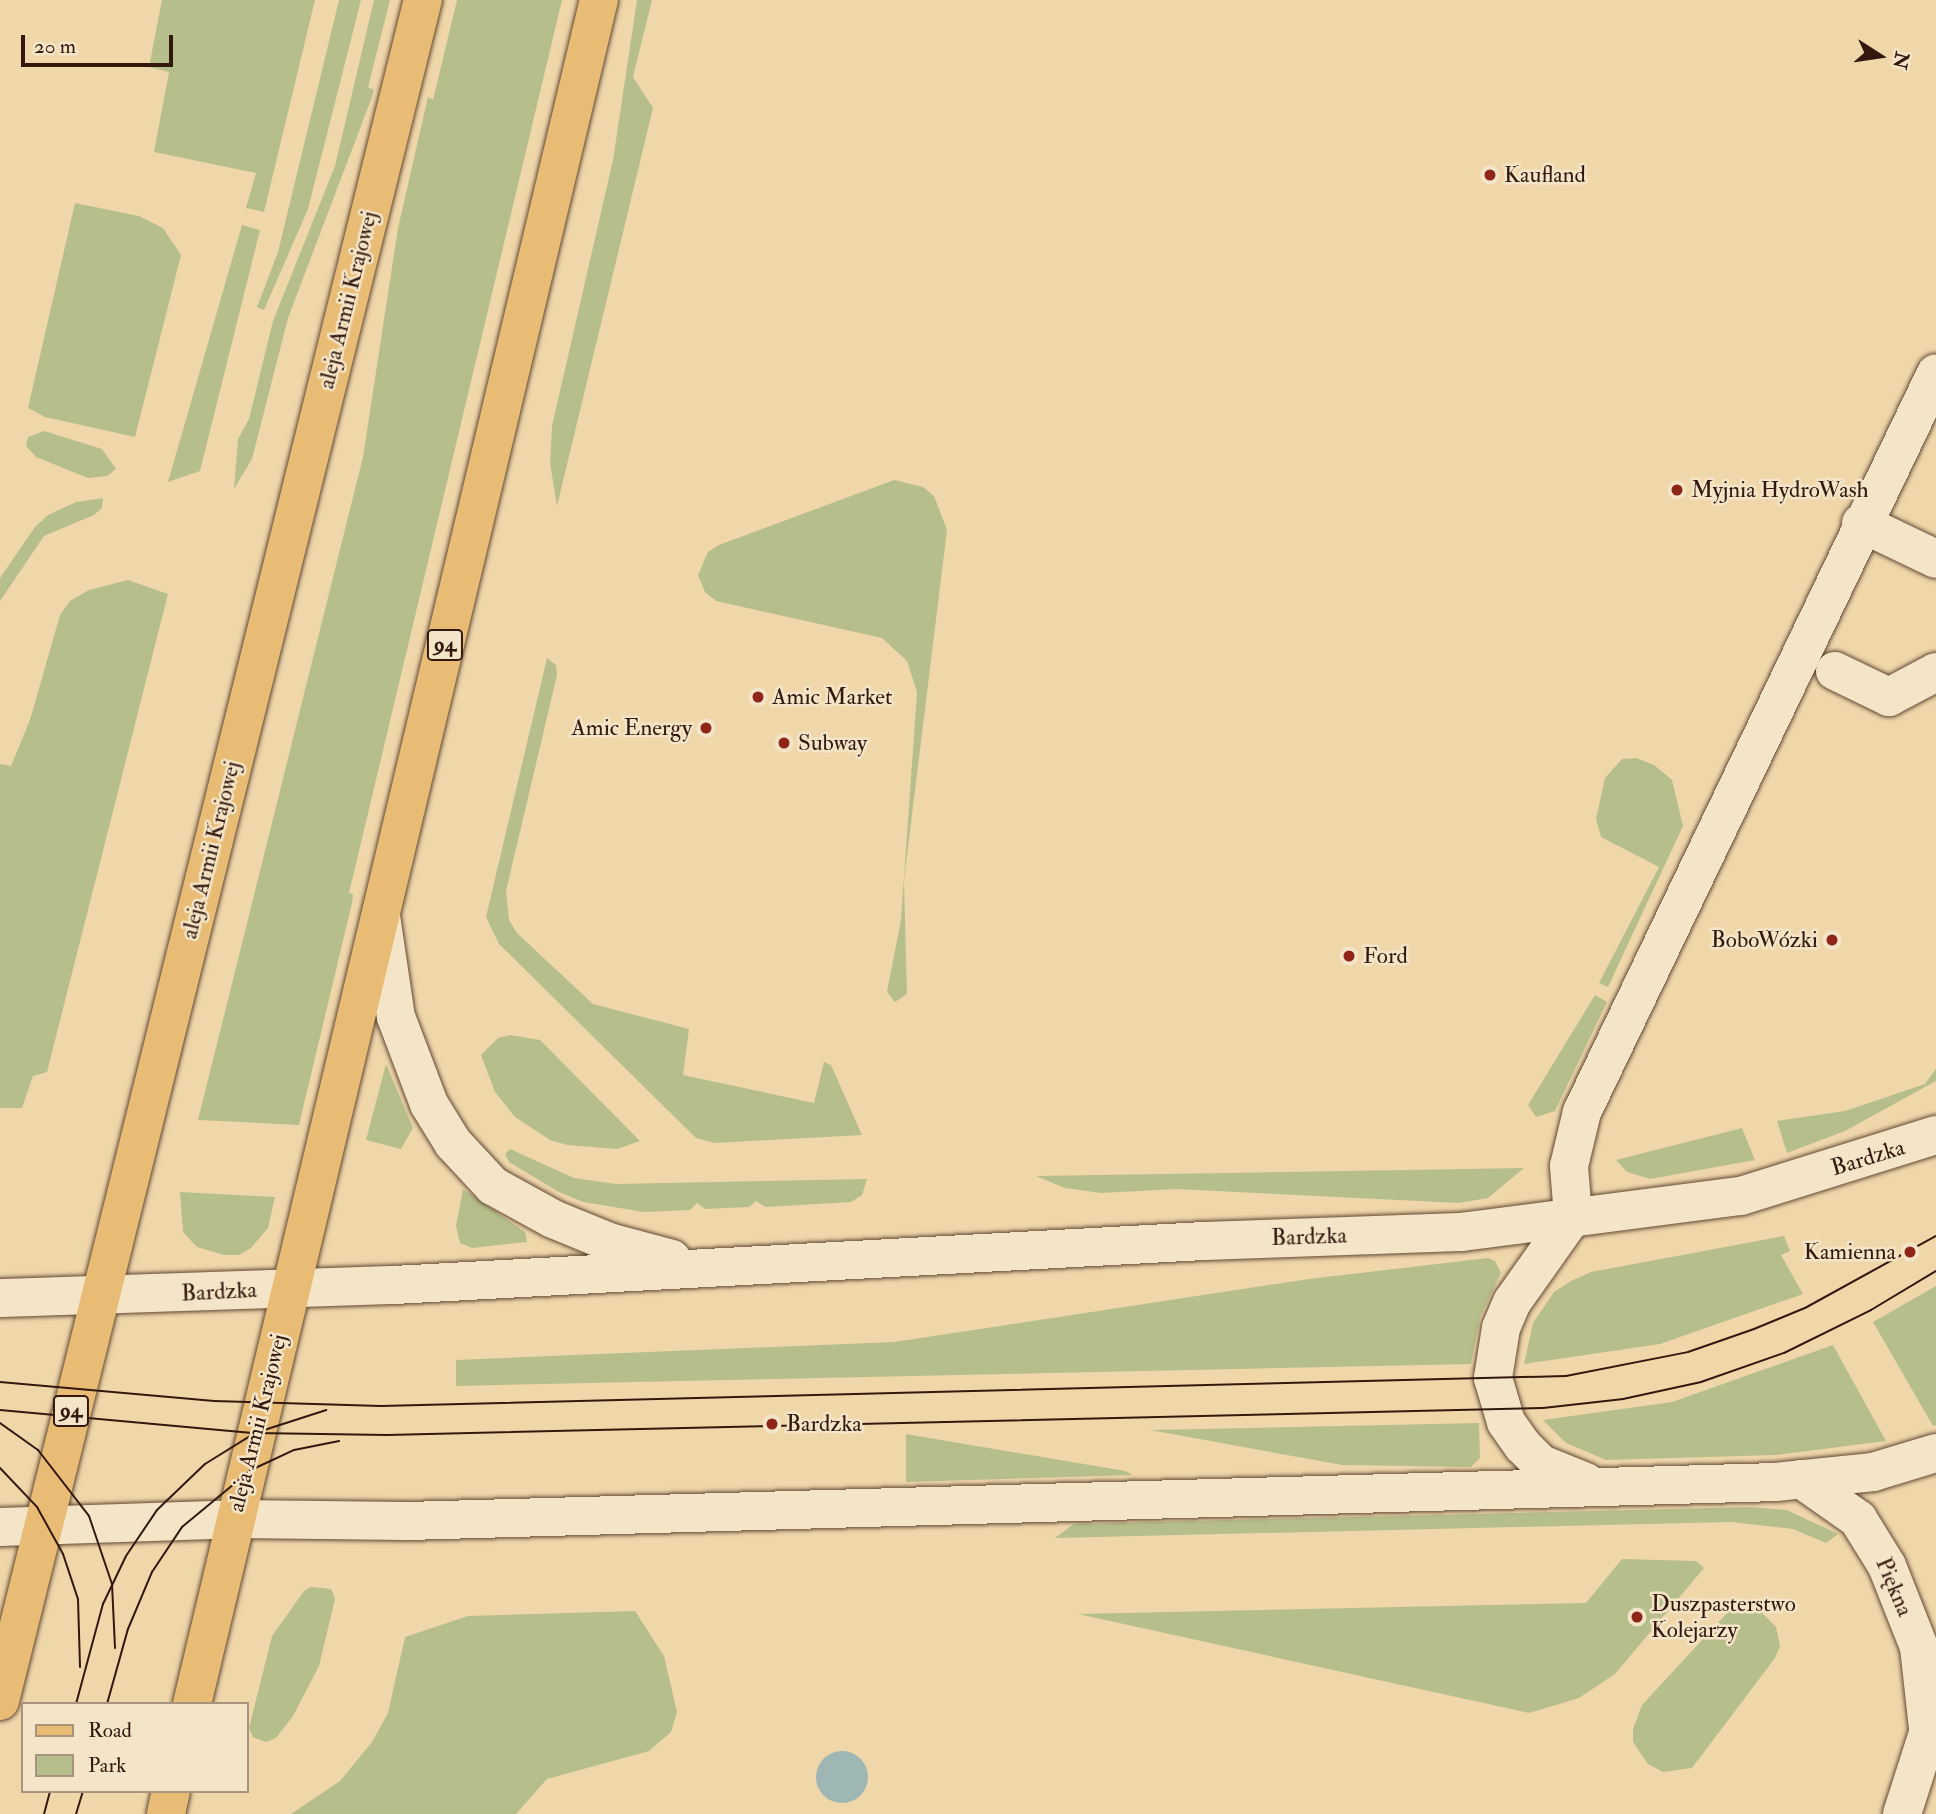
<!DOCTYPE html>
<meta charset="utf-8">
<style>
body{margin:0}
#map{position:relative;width:1936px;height:1814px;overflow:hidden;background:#efd7aa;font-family:"IM FELL Double Pica",serif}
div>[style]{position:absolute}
.green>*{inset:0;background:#b6bf8b}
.water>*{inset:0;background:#9eb7b4}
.round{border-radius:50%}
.roads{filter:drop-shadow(0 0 2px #624835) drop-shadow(0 0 2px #624835)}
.street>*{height:38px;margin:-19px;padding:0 19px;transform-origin:19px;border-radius:19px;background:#f5e5c8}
.secondary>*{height:38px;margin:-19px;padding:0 19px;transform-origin:19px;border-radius:19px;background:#f5e5c8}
.primary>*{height:38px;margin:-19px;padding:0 19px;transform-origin:19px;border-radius:19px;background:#e8bc75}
.tram>*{height:2px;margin:-1px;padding:0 1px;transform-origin:1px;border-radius:1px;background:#33180e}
.dots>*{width:19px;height:19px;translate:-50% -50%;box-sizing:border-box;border:4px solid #f5e5c8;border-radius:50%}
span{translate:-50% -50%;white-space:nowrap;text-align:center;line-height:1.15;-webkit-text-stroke:5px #f5e5c8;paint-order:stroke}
.shield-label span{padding:2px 5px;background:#f5e5c8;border:2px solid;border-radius:5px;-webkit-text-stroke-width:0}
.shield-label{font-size:21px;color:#33180e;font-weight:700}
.poi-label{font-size:23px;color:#33180e}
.left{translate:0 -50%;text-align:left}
.right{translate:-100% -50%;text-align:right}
.street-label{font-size:23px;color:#33180e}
.legend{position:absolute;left:21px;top:1702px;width:228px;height:91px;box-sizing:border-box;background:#f5e5c8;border:2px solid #a7937e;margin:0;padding:9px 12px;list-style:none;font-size:21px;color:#33180e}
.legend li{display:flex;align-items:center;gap:14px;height:35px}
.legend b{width:35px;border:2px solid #a7937e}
.north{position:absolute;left:1845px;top:21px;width:70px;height:70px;-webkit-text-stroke:5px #f5e5c8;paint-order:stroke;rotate:102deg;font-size:19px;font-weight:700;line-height:28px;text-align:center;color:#33180e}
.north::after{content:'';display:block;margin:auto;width:24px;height:32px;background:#33180e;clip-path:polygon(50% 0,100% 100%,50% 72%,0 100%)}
.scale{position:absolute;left:21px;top:35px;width:152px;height:32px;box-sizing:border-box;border:4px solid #33180e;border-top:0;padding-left:9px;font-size:21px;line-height:24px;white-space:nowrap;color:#33180e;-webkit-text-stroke:5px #f5e5c8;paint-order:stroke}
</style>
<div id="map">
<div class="green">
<i style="clip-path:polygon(162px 0,315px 0,264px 212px,246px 208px,256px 173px,154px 152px,169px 72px,149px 67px)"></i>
<i style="clip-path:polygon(339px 0,361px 0,308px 209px,264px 310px,257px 307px,278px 252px)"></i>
<i style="clip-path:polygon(374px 0,390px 0,368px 87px,374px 90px,372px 97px,288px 318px,252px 459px,234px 489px,238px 439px,249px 419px,273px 321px,335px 166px)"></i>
<i style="clip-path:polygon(457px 0,562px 0,349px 893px,353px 894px,352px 903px,299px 1125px,198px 1120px,363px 457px,398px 228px,428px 97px,433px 100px)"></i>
<i style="clip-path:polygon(637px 0,652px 0,633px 77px,653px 108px,557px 506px,550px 463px,552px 426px,613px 160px)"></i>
<i style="clip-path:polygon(75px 203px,139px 216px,163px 228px,181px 255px,135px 437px,45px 417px,28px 408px)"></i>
<i style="clip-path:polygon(242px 225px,260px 230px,200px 471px,168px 482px)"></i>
<i style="clip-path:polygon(44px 431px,102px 449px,116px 469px,107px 476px,88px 478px,36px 457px,26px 446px,28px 437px)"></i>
<i style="clip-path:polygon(894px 480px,923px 487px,934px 496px,947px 530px,904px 880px,907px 994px,895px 1002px,887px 992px,901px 920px,917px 692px,907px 661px,882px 638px,716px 601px,705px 592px,698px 575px,708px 552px,719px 545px)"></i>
<i style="clip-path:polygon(103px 498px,102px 508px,94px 515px,44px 536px,0 601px,0 578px,35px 527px,48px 515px,76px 502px)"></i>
<i style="clip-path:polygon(128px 580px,168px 594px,47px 1072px,33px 1076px,22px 1108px,0 1108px,0 764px,11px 766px,30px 720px,60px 615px,70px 601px,89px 590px)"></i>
<i style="clip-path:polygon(547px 658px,556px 665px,557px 675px,506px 891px,509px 920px,517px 933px,593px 1004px,689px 1029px,683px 1075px,814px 1103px,824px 1062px,831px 1065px,862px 1135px,715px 1143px,696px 1138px,499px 944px,486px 917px)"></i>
<i style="clip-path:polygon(1636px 758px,1654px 765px,1672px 780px,1683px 826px,1608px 987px,1599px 983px,1659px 867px,1601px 837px,1596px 819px,1605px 778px,1622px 759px)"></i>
<i style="clip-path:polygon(1595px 995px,1607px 1002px,1555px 1111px,1536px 1117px,1528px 1105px)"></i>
<i style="clip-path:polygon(510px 1035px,540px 1040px,640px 1141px,617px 1149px,567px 1145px,550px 1140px,515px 1117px,495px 1092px,481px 1055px,498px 1038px)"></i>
<i style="clip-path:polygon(386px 1064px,413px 1128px,401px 1149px,366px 1140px)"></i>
<i style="clip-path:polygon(1936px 1069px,1936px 1081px,1845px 1131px,1787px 1153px,1777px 1121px,1845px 1111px,1925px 1084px)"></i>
<i style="clip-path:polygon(1742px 1128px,1755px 1160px,1650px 1179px,1627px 1172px,1616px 1160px)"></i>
<i style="clip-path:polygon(510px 1149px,574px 1178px,616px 1184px,867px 1179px,862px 1195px,851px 1202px,765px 1207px,756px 1201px,749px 1207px,705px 1209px,697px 1203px,690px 1210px,644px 1212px,583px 1202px,557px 1191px,509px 1162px,505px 1154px)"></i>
<i style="clip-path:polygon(1524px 1168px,1488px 1198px,1459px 1203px,1176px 1189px,1101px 1193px,1065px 1188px,1036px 1176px)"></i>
<i style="clip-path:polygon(463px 1189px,525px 1232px,527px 1242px,472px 1248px,460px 1243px,456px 1226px)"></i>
<i style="clip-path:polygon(180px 1192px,275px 1197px,268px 1228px,251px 1248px,239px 1255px,224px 1255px,197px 1247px,183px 1232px)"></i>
<i style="clip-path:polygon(1784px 1236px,1790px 1251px,1781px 1255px,1803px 1294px,1660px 1344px,1524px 1364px,1533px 1323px,1554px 1292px,1571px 1281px,1591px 1272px)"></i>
<i style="clip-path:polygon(1488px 1258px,1495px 1261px,1501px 1273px,1480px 1317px,1471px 1364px,456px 1386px,456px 1360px,894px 1342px,1309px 1279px)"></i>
<i style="clip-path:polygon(1936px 1286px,1936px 1425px,1933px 1426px,1873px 1322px)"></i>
<i style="clip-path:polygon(1833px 1345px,1886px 1441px,1776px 1455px,1606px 1460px,1566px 1443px,1543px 1420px,1672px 1402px)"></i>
<i style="clip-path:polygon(1479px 1423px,1480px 1458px,1471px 1467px,1342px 1465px,1150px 1430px)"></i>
<i style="clip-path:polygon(906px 1434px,1125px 1471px,1133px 1475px,906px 1482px)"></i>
<i style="clip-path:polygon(1751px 1507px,1787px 1510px,1838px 1534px,1826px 1543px,1793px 1529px,1731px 1522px,1055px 1538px,1074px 1524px)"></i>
<i style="clip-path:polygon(1622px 1559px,1696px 1561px,1704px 1568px,1615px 1674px,1579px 1698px,1529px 1713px,1078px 1614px,1586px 1603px)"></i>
<i style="clip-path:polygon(311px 1587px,331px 1589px,335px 1599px,319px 1666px,293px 1716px,276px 1738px,266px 1742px,253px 1737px,249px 1728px,272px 1636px,304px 1591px)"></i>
<i style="clip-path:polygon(1747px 1607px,1757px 1608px,1776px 1627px,1780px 1646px,1775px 1658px,1692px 1768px,1663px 1772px,1648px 1764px,1633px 1742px,1633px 1729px,1642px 1705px,1729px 1611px)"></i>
<i style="clip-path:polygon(635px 1611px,664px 1656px,677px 1712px,671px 1732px,649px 1751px,547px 1779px,516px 1814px,291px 1814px,340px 1781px,372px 1742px,388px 1713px,405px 1637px,468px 1616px)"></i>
</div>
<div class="water">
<i class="round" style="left:816px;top:1751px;width:52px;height:52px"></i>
</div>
<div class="roads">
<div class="street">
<i style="left:1861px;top:523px;width:83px;rotate:25.6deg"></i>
<i style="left:1835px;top:671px;width:60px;rotate:25.7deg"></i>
<i style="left:1889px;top:697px;width:53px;rotate:-28deg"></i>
<i style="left:1573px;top:1216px;width:50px;rotate:-94.6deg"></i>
<i style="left:1569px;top:1166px;width:56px;rotate:-76.5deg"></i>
<i style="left:1582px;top:1112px;width:819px;rotate:-64.4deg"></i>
<i style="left:1801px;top:1479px;width:70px;rotate:35.1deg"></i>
<i style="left:1858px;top:1519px;width:55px;rotate:58.3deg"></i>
<i style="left:1887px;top:1566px;width:87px;rotate:68.4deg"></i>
<i style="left:1919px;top:1647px;width:82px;rotate:83.7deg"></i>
<i style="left:1902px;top:1814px;width:111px;rotate:-72.2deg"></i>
</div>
<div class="secondary">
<i style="left:381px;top:916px;width:102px;rotate:81.6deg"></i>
<i style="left:396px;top:1017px;width:93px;rotate:69.2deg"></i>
<i style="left:429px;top:1104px;width:46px;rotate:58.4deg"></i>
<i style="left:453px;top:1143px;width:59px;rotate:47.1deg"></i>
<i style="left:493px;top:1186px;width:68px;rotate:28.8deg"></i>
<i style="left:553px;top:1219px;width:61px;rotate:22.3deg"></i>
<i style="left:609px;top:1242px;width:65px;rotate:15.1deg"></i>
<i style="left:1573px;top:1216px;width:105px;rotate:125.3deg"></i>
<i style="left:1512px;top:1302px;width:28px;rotate:113deg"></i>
<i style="left:1501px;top:1328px;width:51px;rotate:99.1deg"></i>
<i style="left:1493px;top:1378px;width:46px;rotate:73.5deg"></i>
<i style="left:1506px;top:1422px;width:29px;rotate:55deg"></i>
<i style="left:1523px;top:1446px;width:25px;rotate:45deg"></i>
<i style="left:1541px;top:1464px;width:48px;rotate:21.8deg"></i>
<i style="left:0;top:1298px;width:394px;rotate:-1.9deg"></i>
<i style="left:394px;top:1285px;width:810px;rotate:-3.11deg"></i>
<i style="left:1203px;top:1241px;width:259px;rotate:-2deg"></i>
<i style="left:1462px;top:1232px;width:281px;rotate:-7.4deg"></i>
<i style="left:1741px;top:1196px;width:204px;rotate:-17.4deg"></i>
<i style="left:0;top:1527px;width:235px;rotate:-1.9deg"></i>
<i style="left:235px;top:1519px;width:172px;rotate:0.7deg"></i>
<i style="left:407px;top:1521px;width:1369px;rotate:-1.63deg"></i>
<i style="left:1775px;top:1482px;width:99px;rotate:-5.8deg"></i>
<i style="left:1873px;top:1472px;width:66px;rotate:-16.8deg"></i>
</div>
<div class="primary">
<i style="left:0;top:1701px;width:1753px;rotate:-76.04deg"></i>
<i style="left:192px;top:1704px;width:1752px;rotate:-76.57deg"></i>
<i style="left:166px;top:1814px;width:24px;rotate:-78deg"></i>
</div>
</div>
<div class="tram">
<i style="left:0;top:1382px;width:215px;rotate:5.1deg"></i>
<i style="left:214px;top:1401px;width:167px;rotate:1.7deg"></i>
<i style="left:381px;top:1406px;width:1185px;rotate:-1.45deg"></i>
<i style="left:1566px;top:1376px;width:124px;rotate:-11.1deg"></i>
<i style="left:1688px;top:1352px;width:70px;rotate:-19.2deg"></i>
<i style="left:1754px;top:1329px;width:55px;rotate:-22.4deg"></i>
<i style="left:1805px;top:1308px;width:149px;rotate:-28.8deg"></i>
<i style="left:0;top:1410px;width:256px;rotate:5.2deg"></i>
<i style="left:255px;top:1433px;width:132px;rotate:0.9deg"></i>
<i style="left:387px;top:1435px;width:1156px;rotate:-1.34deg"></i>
<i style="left:1543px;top:1408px;width:81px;rotate:-6.4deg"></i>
<i style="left:1623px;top:1399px;width:80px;rotate:-12.3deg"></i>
<i style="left:1701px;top:1382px;width:88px;rotate:-19.3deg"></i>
<i style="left:1784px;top:1353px;width:97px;rotate:-26.3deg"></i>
<i style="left:1871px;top:1310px;width:76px;rotate:-31deg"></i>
<i style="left:0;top:1423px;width:47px;rotate:35.4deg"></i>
<i style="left:38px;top:1450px;width:83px;rotate:52.3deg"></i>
<i style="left:89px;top:1516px;width:72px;rotate:71.3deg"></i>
<i style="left:112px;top:1584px;width:64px;rotate:87.3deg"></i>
<i style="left:0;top:1468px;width:54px;rotate:46.5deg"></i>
<i style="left:37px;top:1507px;width:54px;rotate:61deg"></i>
<i style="left:63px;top:1554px;width:47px;rotate:71.6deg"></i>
<i style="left:78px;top:1599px;width:68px;rotate:88.3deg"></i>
<i style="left:76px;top:1704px;width:104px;rotate:-74.9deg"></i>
<i style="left:103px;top:1604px;width:53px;rotate:-64.4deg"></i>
<i style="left:126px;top:1556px;width:55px;rotate:-56deg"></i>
<i style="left:157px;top:1510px;width:66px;rotate:-43.8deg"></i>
<i style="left:205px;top:1464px;width:59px;rotate:-31.8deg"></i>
<i style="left:255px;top:1433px;width:75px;rotate:-17.9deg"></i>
<i style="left:107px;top:1704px;width:78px;rotate:-74.4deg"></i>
<i style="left:128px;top:1629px;width:62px;rotate:-67.2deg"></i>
<i style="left:152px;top:1572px;width:54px;rotate:-56.3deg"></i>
<i style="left:182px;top:1527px;width:89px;rotate:-39.6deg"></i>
<i style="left:251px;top:1470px;width:47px;rotate:-24.9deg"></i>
<i style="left:294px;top:1450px;width:46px;rotate:-11.3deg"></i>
<i style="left:44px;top:1814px;width:24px;rotate:-75deg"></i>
<i style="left:76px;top:1814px;width:24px;rotate:-73deg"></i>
</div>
<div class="dots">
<i style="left:1490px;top:175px;background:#8f2418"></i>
<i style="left:1677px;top:490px;background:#8f2418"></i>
<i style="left:758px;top:697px;background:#8f2418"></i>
<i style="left:706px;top:728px;background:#8f2418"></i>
<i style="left:784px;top:743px;background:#8f2418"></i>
<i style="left:1832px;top:940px;background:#8f2418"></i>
<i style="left:1349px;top:956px;background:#8f2418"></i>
<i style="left:1910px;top:1252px;background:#8f2418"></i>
<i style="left:772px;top:1424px;background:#8f2418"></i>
<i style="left:1637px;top:1617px;background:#8f2418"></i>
</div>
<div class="shield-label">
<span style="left:445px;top:645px">94</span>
<span style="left:71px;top:1411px">94</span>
</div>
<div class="poi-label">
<span class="left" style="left:1504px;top:175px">Kaufland</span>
<span class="left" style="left:1691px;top:490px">Myjnia HydroWash</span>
<span class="left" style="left:772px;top:697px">Amic Market</span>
<span class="right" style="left:692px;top:728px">Amic Energy</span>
<span class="left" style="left:798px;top:743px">Subway</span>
<span class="right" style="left:1818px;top:940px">BoboWózki</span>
<span class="left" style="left:1363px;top:956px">Ford</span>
<span class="right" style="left:1896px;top:1252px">Kamienna</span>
<span class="left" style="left:786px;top:1424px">Bardzka</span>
<span class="left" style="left:1651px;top:1617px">Duszpasterstwo<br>Kolejarzy</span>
</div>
<div class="street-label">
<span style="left:348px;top:300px;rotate:-76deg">aleja Armii Krajowej</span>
<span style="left:211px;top:850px;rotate:-76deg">aleja Armii Krajowej</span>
<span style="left:1868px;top:1158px;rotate:-17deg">Bardzka</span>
<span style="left:1309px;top:1237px;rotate:-2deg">Bardzka</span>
<span style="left:219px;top:1292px;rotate:-3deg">Bardzka</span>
<span style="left:258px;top:1423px;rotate:-76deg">aleja Armii Krajowej</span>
<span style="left:1894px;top:1587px;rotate:67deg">Piękna</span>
</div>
<ul class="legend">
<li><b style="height:9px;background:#e8bc75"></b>Road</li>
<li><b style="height:19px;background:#b6bf8b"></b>Park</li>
</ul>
<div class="north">N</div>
<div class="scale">20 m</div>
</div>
